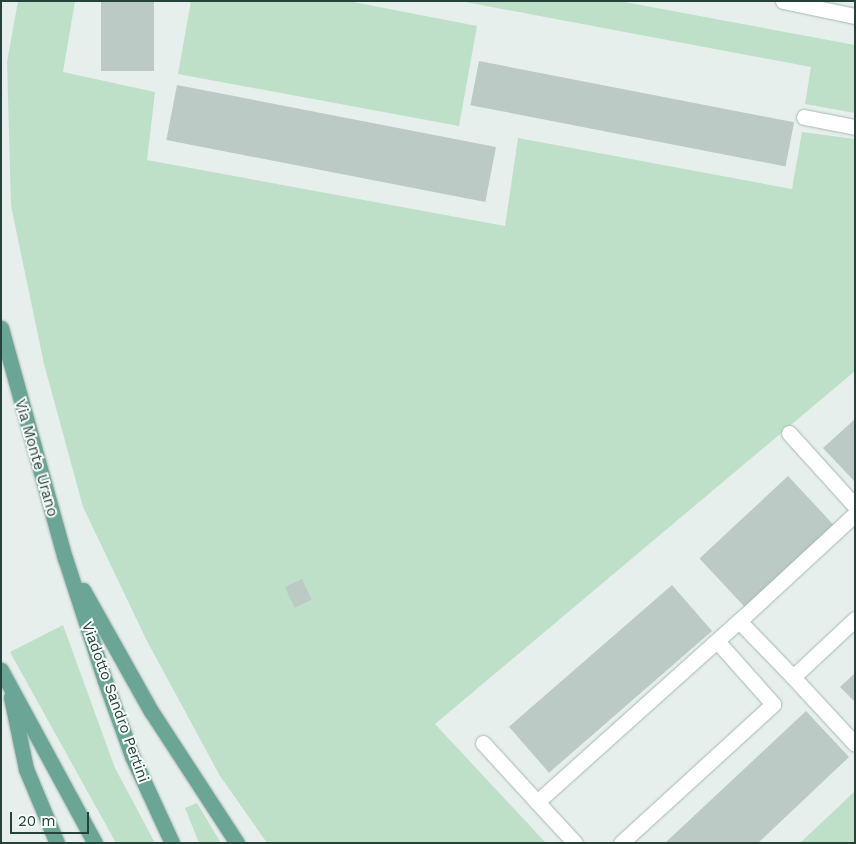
<!DOCTYPE html>
<style>
body{margin:0}
#map{position:relative;width:856px;height:844px;overflow:hidden;background:#e6efeb;font-family:"Work Sans",sans-serif}
div>[style]{position:absolute}
.green>*{inset:0;background:#bfe0c8}
.building>*{inset:0;background:#bbcac4;transform-origin:0 0}
.roads{filter:drop-shadow(0 0 1px #a8b8b2) drop-shadow(0 0 1px #a8b8b2)}
.minor>*{height:15px;margin:-7.5px;padding:0 7.5px;transform-origin:7.5px;border-radius:7.5px;background:#fff}
.major>*{height:15px;margin:-7.5px;padding:0 7.5px;transform-origin:7.5px;border-radius:7.5px;background:#6aa596}
span{translate:-50% -50%;white-space:nowrap;text-align:center;line-height:1.15;-webkit-text-stroke:4px #f7fbf9;paint-order:stroke}
.street-label{font-size:15px;color:#24423a}
.frame{position:absolute;inset:0;border:2px solid #24423a;pointer-events:none}
.scale{position:absolute;left:10px;top:812px;width:79px;height:22px;box-sizing:border-box;border:2px solid #24423a;border-top:0;padding-left:6px;font-size:15px;line-height:18px;white-space:nowrap;color:#24423a;-webkit-text-stroke:4px #f7fbf9;paint-order:stroke}
</style>
<div id="map">
<div class="green">
<i style="clip-path:polygon(18px 1px,75px 1px,63px 72px,155px 92px,147px 160px,505px 226px,518px 138px,792px 189px,802px 132px,855px 139px,855px 371px,435px 724px,546px 843px,267px 843px,220px 776px,147px 641px,83px 507px,44px 364px,11px 206px,7px 62px)"></i>
<i style="clip-path:polygon(191px 1px,348px 1px,477px 26px,459px 126px,178px 74px)"></i>
<i style="clip-path:polygon(460px 1px,619px 1px,855px 45px,855px 113px,805px 104px,811px 67px)"></i>
<i style="clip-path:polygon(63px 625px,115px 768px,155px 843px,116px 843px,10px 652px)"></i>
<i style="clip-path:polygon(855px 791px,855px 843px,800px 843px)"></i>
<i style="clip-path:polygon(197px 803px,221px 843px,199px 843px,185px 808px)"></i>
</div>
<div class="building">
<i style="left:101px;top:1px;width:53px;height:70px"></i>
<i style="left:479px;top:61px;width:321px;height:45px;rotate:11deg"></i>
<i style="left:177px;top:85px;width:325px;height:56px;rotate:11deg"></i>
<i style="clip-path:polygon(855px 419px,855px 482px,823px 448px)"></i>
<i style="left:788px;top:476px;width:70px;height:121px;rotate:47deg"></i>
<i style="left:302px;top:579px;width:23px;height:19px;rotate:65deg"></i>
<i style="left:672px;top:585px;width:61px;height:216px;rotate:49deg"></i>
<i style="clip-path:polygon(855px 673px,855px 702px,840px 687px)"></i>
<i style="clip-path:polygon(806px 711px,849px 757px,758px 843px,665px 843px)"></i>
</div>
<div class="roads">
<div class="minor">
<i style="left:783px;top:1px;width:74px;rotate:11.8deg"></i>
<i style="left:804px;top:117px;width:52px;rotate:11.1deg"></i>
<i style="left:789px;top:433px;width:98px;rotate:47.9deg"></i>
<i style="left:855px;top:514px;width:158px;rotate:137.3deg"></i>
<i style="left:739px;top:621px;width:78px;rotate:46deg"></i>
<i style="left:793px;top:677px;width:85px;rotate:-43.1deg"></i>
<i style="left:793px;top:677px;width:91px;rotate:47.2deg"></i>
<i style="left:483px;top:743px;width:80px;rotate:47.5deg"></i>
<i style="left:575px;top:843px;width:56px;rotate:-132.8deg"></i>
<i style="left:537px;top:802px;width:271px;rotate:-41.9deg"></i>
<i style="left:621px;top:843px;width:206px;rotate:-42.4deg"></i>
<i style="left:773px;top:704px;width:84px;rotate:-131.6deg"></i>
</div>
<div class="major">
<i style="left:1px;top:328px;width:239px;rotate:74.5deg"></i>
<i style="left:65px;top:558px;width:129px;rotate:72deg"></i>
<i style="left:105px;top:681px;width:80px;rotate:70.2deg"></i>
<i style="left:132px;top:756px;width:96px;rotate:65.3deg"></i>
<i style="left:83px;top:590px;width:139px;rotate:60.7deg"></i>
<i style="left:151px;top:711px;width:158px;rotate:56.9deg"></i>
<i style="left:1px;top:670px;width:197px;rotate:61.5deg"></i>
<i style="left:11px;top:697px;width:74px;rotate:78.2deg"></i>
<i style="left:26px;top:769px;width:80px;rotate:67.3deg"></i>
</div>
</div>
<div class="street-label">
<span style="left:36px;top:458px;rotate:74deg">Via Monte Urano</span>
<span style="left:115px;top:702px;rotate:70deg">Viadotto Sandro Pertini</span>
</div>
<div class="frame"></div>
<div class="scale">20 m</div>
</div>
